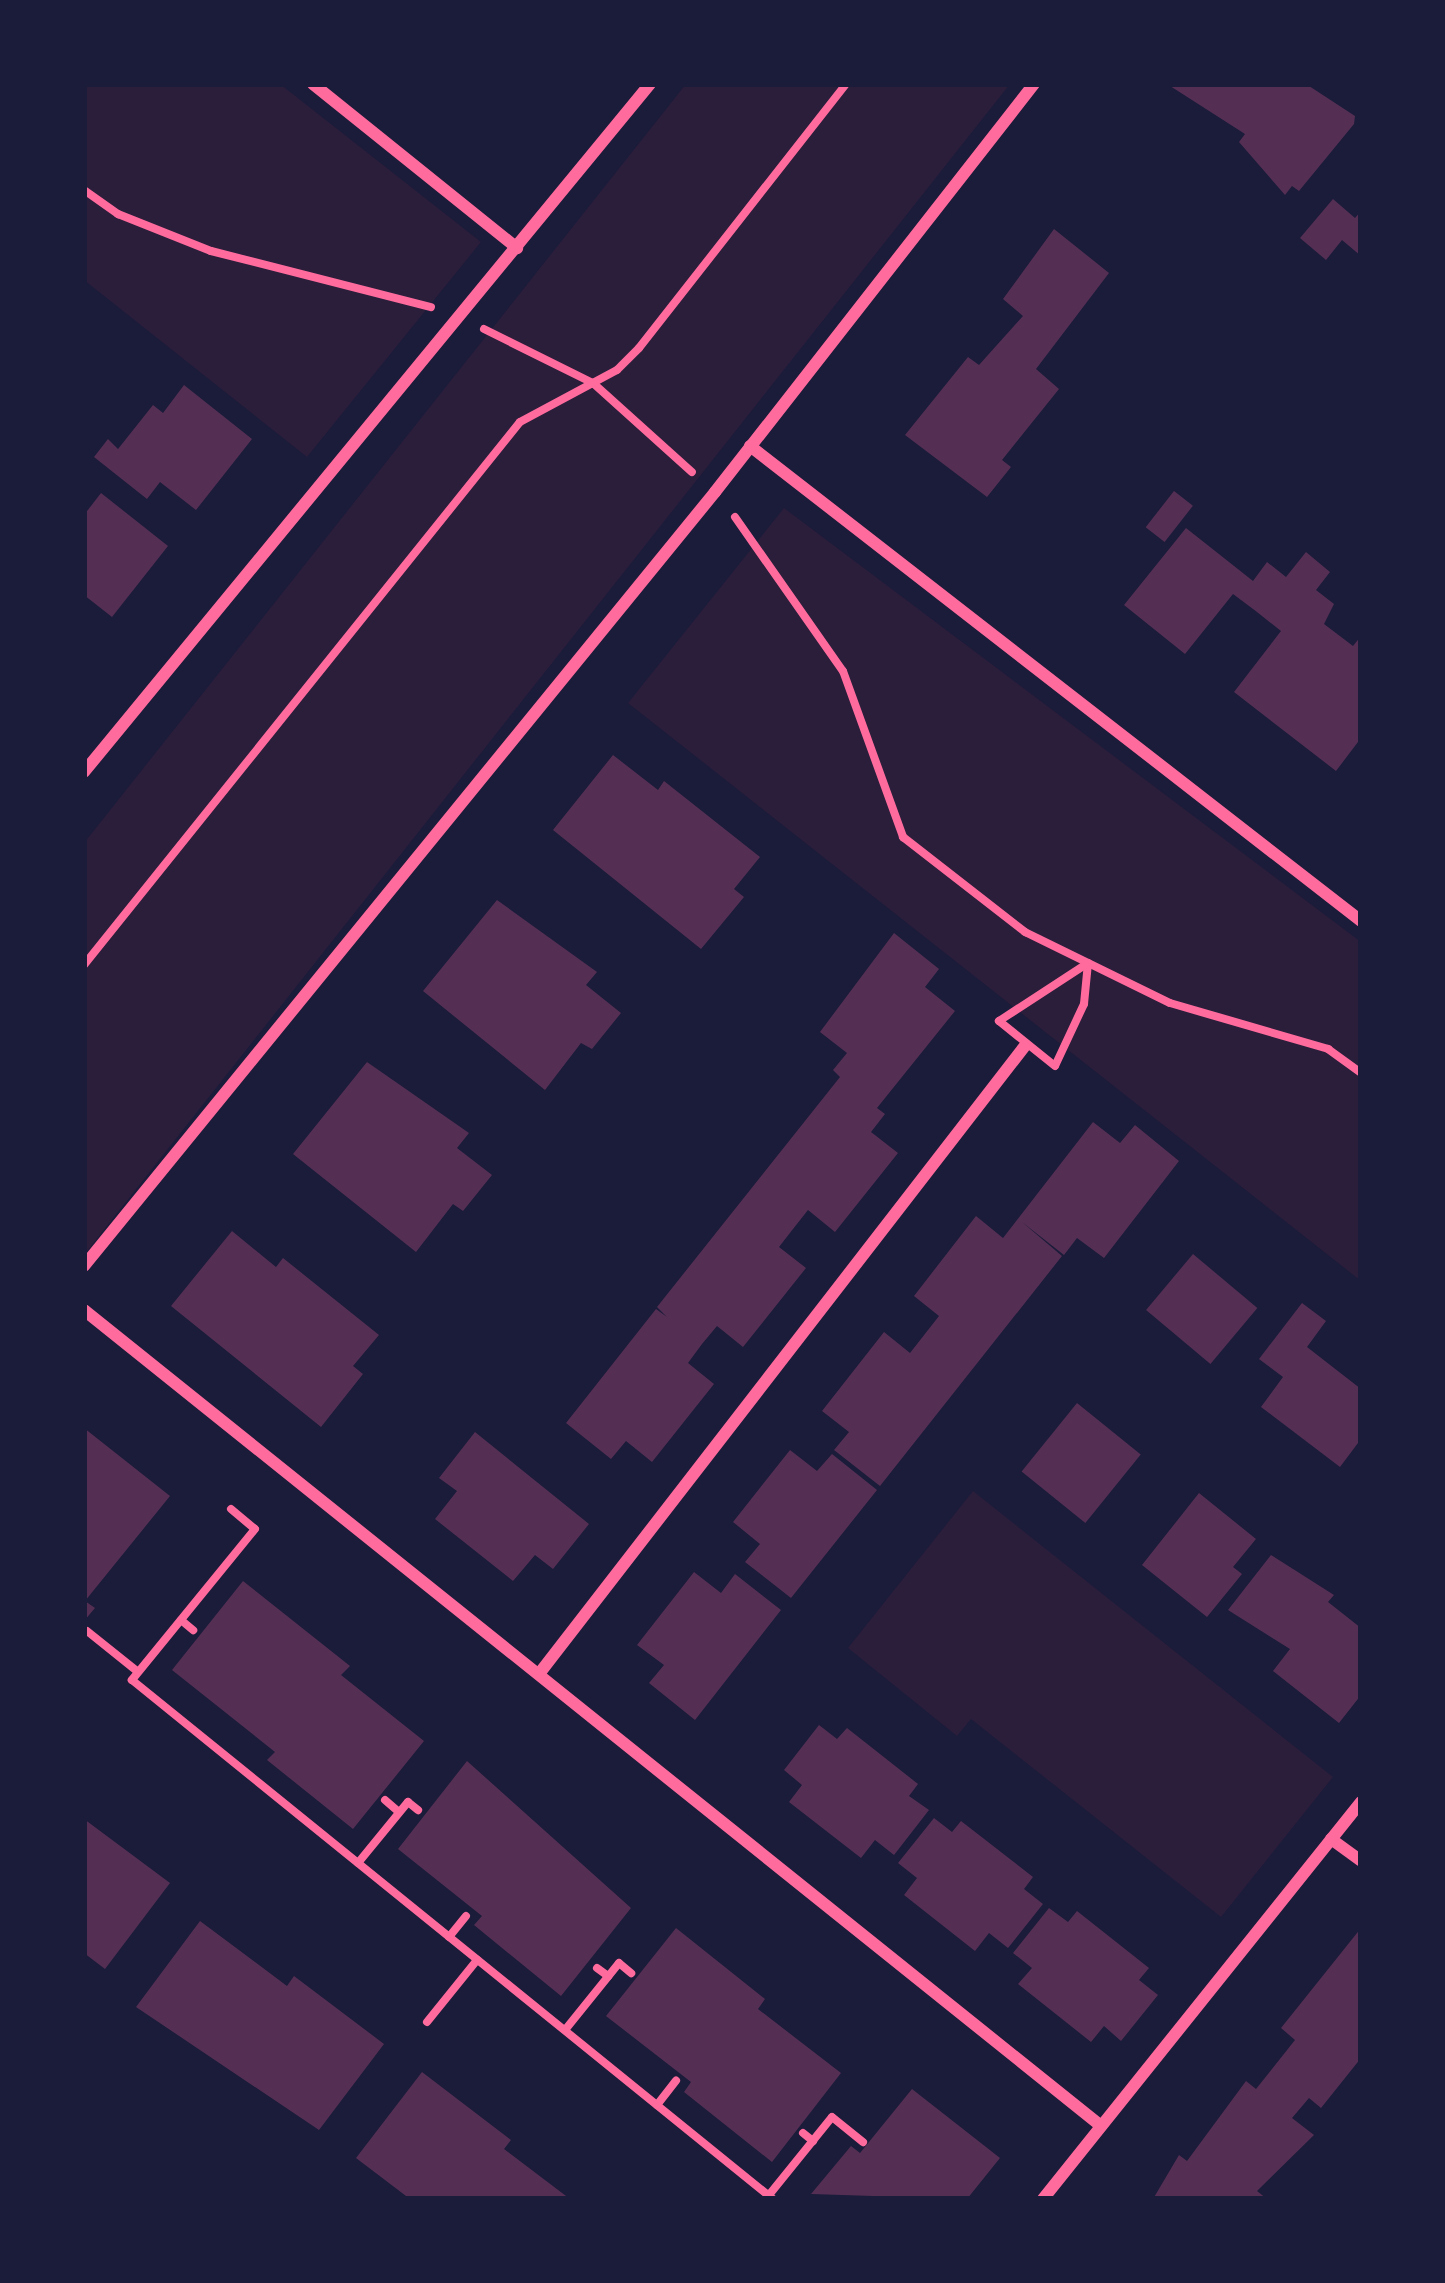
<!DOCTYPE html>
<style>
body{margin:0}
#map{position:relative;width:1445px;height:2283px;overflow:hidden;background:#1b1b3a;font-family:Lato,sans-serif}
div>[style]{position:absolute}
.green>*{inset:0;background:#2a1e3b}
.building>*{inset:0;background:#542f53;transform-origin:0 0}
.path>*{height:8px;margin:-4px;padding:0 4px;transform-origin:4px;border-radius:4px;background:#ff6b9d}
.minor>*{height:12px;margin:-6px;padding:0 6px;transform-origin:6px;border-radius:6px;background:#ff6b9d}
span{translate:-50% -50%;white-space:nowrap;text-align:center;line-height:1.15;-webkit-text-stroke:10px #1b1b3a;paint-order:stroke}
.frame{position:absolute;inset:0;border:87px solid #1b1b3a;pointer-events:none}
</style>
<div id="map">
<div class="green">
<i style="clip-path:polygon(84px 84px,280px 84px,481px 242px,307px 457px,84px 280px)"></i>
<i style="clip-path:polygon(686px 84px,1010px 84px,84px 1255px,84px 843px)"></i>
<i style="clip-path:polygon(784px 508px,1361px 942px,1361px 1281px,628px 703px)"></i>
<i style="clip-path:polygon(973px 1491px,1333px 1777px,1221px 1917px,971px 1719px,957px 1736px,848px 1648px)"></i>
</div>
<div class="building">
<i style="clip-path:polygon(1167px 84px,1306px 84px,1355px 116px,1354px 124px,1299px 191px,1292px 186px,1285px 195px,1239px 142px,1245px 134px)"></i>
<i style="clip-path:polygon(1333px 199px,1355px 218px,1361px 211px,1361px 256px,1342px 240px,1326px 260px,1300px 238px)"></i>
<i style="clip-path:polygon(1054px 229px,1109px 273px,1036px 369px,1059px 389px,1002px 460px,1011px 467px,987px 497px,905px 435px,968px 357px,979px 365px,1023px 316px,1003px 299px)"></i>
<i style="clip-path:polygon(184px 385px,252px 439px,196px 510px,160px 482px,147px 499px,94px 457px,108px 439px,118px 449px,153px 405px,163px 413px)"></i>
<i style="left:1174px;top:491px;width:24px;height:46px;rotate:38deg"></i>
<i style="clip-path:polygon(101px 493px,168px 546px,112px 617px,84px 595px,84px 515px)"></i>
<i style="clip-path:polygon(1186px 528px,1253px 581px,1267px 562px,1286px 577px,1306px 552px,1330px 572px,1316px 590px,1334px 604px,1324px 624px,1353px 646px,1361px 636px,1361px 738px,1336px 771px,1234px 692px,1281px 631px,1257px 612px,1233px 594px,1185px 654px,1124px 605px)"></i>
<i style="clip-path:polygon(613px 755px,658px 790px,664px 781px,760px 857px,734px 889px,744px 897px,701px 949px,553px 830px)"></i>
<i style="clip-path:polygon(497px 900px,597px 972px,586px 985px,621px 1013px,592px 1049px,581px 1043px,545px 1090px,423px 991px)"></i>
<i style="clip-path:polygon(894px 933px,939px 969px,925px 987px,955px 1011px,877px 1108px,885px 1114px,871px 1132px,898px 1153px,835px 1232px,808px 1210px,793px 1229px,779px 1247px,806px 1268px,743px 1347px,717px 1326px,702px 1344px,688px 1363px,714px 1384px,652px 1462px,626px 1441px,611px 1459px,566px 1423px,656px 1309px,667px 1317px,657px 1307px,840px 1077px,833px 1070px,847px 1053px,820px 1032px)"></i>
<i style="clip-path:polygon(367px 1062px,469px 1133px,457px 1148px,492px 1175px,463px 1211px,453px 1204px,416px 1252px,293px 1154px)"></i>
<i style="clip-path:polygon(1093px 1122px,1120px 1143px,1135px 1125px,1179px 1161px,1104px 1258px,1077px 1238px,1064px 1255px,1022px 1222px,1062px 1256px,880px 1486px,834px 1450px,849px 1432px,822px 1411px,884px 1332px,910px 1353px,939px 1316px,914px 1296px,976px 1216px,1003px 1238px)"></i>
<i style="clip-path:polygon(232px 1231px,276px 1267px,283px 1258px,379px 1335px,353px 1366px,363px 1374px,321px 1427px,171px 1306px)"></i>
<i style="left:1193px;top:1254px;width:84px;height:73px;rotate:40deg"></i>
<i style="clip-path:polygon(1302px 1303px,1326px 1321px,1307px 1347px,1361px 1389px,1361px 1439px,1340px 1467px,1261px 1407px,1283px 1377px,1259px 1359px)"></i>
<i style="left:1077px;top:1403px;width:82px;height:88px;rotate:39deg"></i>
<i style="clip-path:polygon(84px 1428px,170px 1496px,85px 1601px,95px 1608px,84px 1621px)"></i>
<i style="clip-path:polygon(475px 1432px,589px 1524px,553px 1569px,535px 1555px,513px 1581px,435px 1519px,457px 1491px,439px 1478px)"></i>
<i style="clip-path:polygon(790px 1450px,817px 1471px,832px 1454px,877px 1490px,791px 1598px,745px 1562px,760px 1544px,733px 1522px)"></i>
<i style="clip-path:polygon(1199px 1493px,1256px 1539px,1233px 1567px,1242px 1574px,1207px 1617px,1142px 1565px)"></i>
<i style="clip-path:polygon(1271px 1555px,1334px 1595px,1328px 1602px,1361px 1628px,1361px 1695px,1339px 1723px,1273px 1671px,1290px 1649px,1228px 1610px)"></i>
<i style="clip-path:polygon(694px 1572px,721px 1593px,735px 1574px,781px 1610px,695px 1720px,649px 1683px,664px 1665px,637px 1645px)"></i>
<i style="clip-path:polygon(243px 1581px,350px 1666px,341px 1675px,424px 1741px,353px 1829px,267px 1760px,275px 1752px,172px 1670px)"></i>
<i style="clip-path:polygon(819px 1725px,837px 1739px,847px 1728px,918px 1784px,909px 1796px,929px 1810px,894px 1855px,875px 1840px,861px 1858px,789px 1802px,802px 1785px,784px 1770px)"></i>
<i style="clip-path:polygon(467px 1761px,631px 1908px,561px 1996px,474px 1925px,482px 1916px,398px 1849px)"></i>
<i style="clip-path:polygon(934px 1818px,952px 1832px,961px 1821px,1033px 1877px,1024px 1889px,1043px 1904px,1008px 1948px,989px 1933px,975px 1951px,904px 1895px,917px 1878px,898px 1863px)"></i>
<i style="clip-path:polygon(84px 1819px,170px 1883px,105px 1969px,84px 1953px)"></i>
<i style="clip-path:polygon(1049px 1908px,1068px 1922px,1077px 1911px,1149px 1968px,1139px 1980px,1158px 1995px,1121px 2041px,1104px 2026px,1091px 2042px,1018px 1984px,1032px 1968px,1013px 1953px)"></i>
<i style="clip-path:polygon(200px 1921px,287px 1986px,294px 1976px,384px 2044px,319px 2130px,136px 2007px)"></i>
<i style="clip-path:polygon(676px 1928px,765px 1999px,758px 2009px,841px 2073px,772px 2162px,684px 2092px,691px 2082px,606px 2016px)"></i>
<i style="clip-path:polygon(1361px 1928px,1361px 2058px,1321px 2108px,1309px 2098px,1292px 2118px,1314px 2135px,1257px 2191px,1267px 2199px,1153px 2199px,1179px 2155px,1187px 2161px,1246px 2081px,1256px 2089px,1295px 2040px,1281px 2028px)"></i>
<i style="clip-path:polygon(422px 2072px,511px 2140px,504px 2149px,570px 2199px,410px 2199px,356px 2158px)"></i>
<i style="clip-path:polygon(912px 2089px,1000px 2158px,967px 2199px,811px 2194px,851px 2146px,860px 2153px)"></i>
</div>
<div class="path">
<i style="left:84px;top:190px;width:42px;rotate:35.2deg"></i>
<i style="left:118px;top:214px;width:100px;rotate:21.7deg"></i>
<i style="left:211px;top:251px;width:227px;rotate:14.3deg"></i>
<i style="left:484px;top:329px;width:122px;rotate:26.4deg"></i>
<i style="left:593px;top:383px;width:133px;rotate:42deg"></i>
<i style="left:735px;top:517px;width:188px;rotate:55deg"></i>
<i style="left:843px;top:671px;width:177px;rotate:70.1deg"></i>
<i style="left:903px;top:837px;width:155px;rotate:37.9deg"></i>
<i style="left:1025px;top:932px;width:161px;rotate:26.1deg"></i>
<i style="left:1170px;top:1003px;width:165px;rotate:16.2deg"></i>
<i style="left:1328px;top:1049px;width:41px;rotate:36deg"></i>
<i style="left:1088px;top:963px;width:41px;rotate:95.6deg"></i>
<i style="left:1084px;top:1004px;width:68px;rotate:115.1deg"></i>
<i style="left:1055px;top:1066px;width:72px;rotate:-141.2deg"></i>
<i style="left:999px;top:1021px;width:106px;rotate:-33.1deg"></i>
<i style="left:84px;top:965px;width:696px;rotate:-51.24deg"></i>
<i style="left:520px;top:422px;width:110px;rotate:-28.2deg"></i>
<i style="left:617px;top:370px;width:31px;rotate:-45deg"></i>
<i style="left:639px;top:348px;width:335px;rotate:-51.9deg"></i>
<i style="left:231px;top:1509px;width:31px;rotate:40deg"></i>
<i style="left:255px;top:1529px;width:195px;rotate:129.2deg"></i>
<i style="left:132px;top:1680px;width:825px;rotate:39deg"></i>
<i style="left:181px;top:1620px;width:16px;rotate:40deg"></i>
<i style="left:87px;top:1631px;width:65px;rotate:38.8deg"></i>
<i style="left:385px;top:1800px;width:18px;rotate:41deg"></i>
<i style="left:358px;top:1863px;width:79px;rotate:-50.7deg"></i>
<i style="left:408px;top:1802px;width:13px;rotate:39deg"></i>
<i style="left:449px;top:1937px;width:27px;rotate:-51deg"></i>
<i style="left:597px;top:1968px;width:14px;rotate:36deg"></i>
<i style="left:427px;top:2022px;width:80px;rotate:-51.1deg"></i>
<i style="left:565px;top:2030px;width:86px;rotate:-51.1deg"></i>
<i style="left:619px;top:1963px;width:16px;rotate:40deg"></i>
<i style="left:657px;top:2105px;width:31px;rotate:-52deg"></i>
<i style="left:803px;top:2133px;width:13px;rotate:39deg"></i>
<i style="left:769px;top:2195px;width:100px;rotate:-51.1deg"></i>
<i style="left:832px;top:2117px;width:40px;rotate:39deg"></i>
</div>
<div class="minor">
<i style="left:313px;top:84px;width:262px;rotate:38.8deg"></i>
<i style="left:750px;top:446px;width:774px;rotate:37.86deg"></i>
<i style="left:84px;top:772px;width:891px;rotate:-50.56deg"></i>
<i style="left:84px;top:1266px;width:999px;rotate:-50.81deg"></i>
<i style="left:715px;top:492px;width:518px;rotate:-51.98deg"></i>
<i style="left:84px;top:1310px;width:1304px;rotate:38.74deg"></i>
<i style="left:542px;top:1670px;width:788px;rotate:-52.27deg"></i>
<i style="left:1331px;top:1839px;width:37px;rotate:36deg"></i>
<i style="left:1043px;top:2199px;width:509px;rotate:-51.31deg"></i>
</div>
<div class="frame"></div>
</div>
